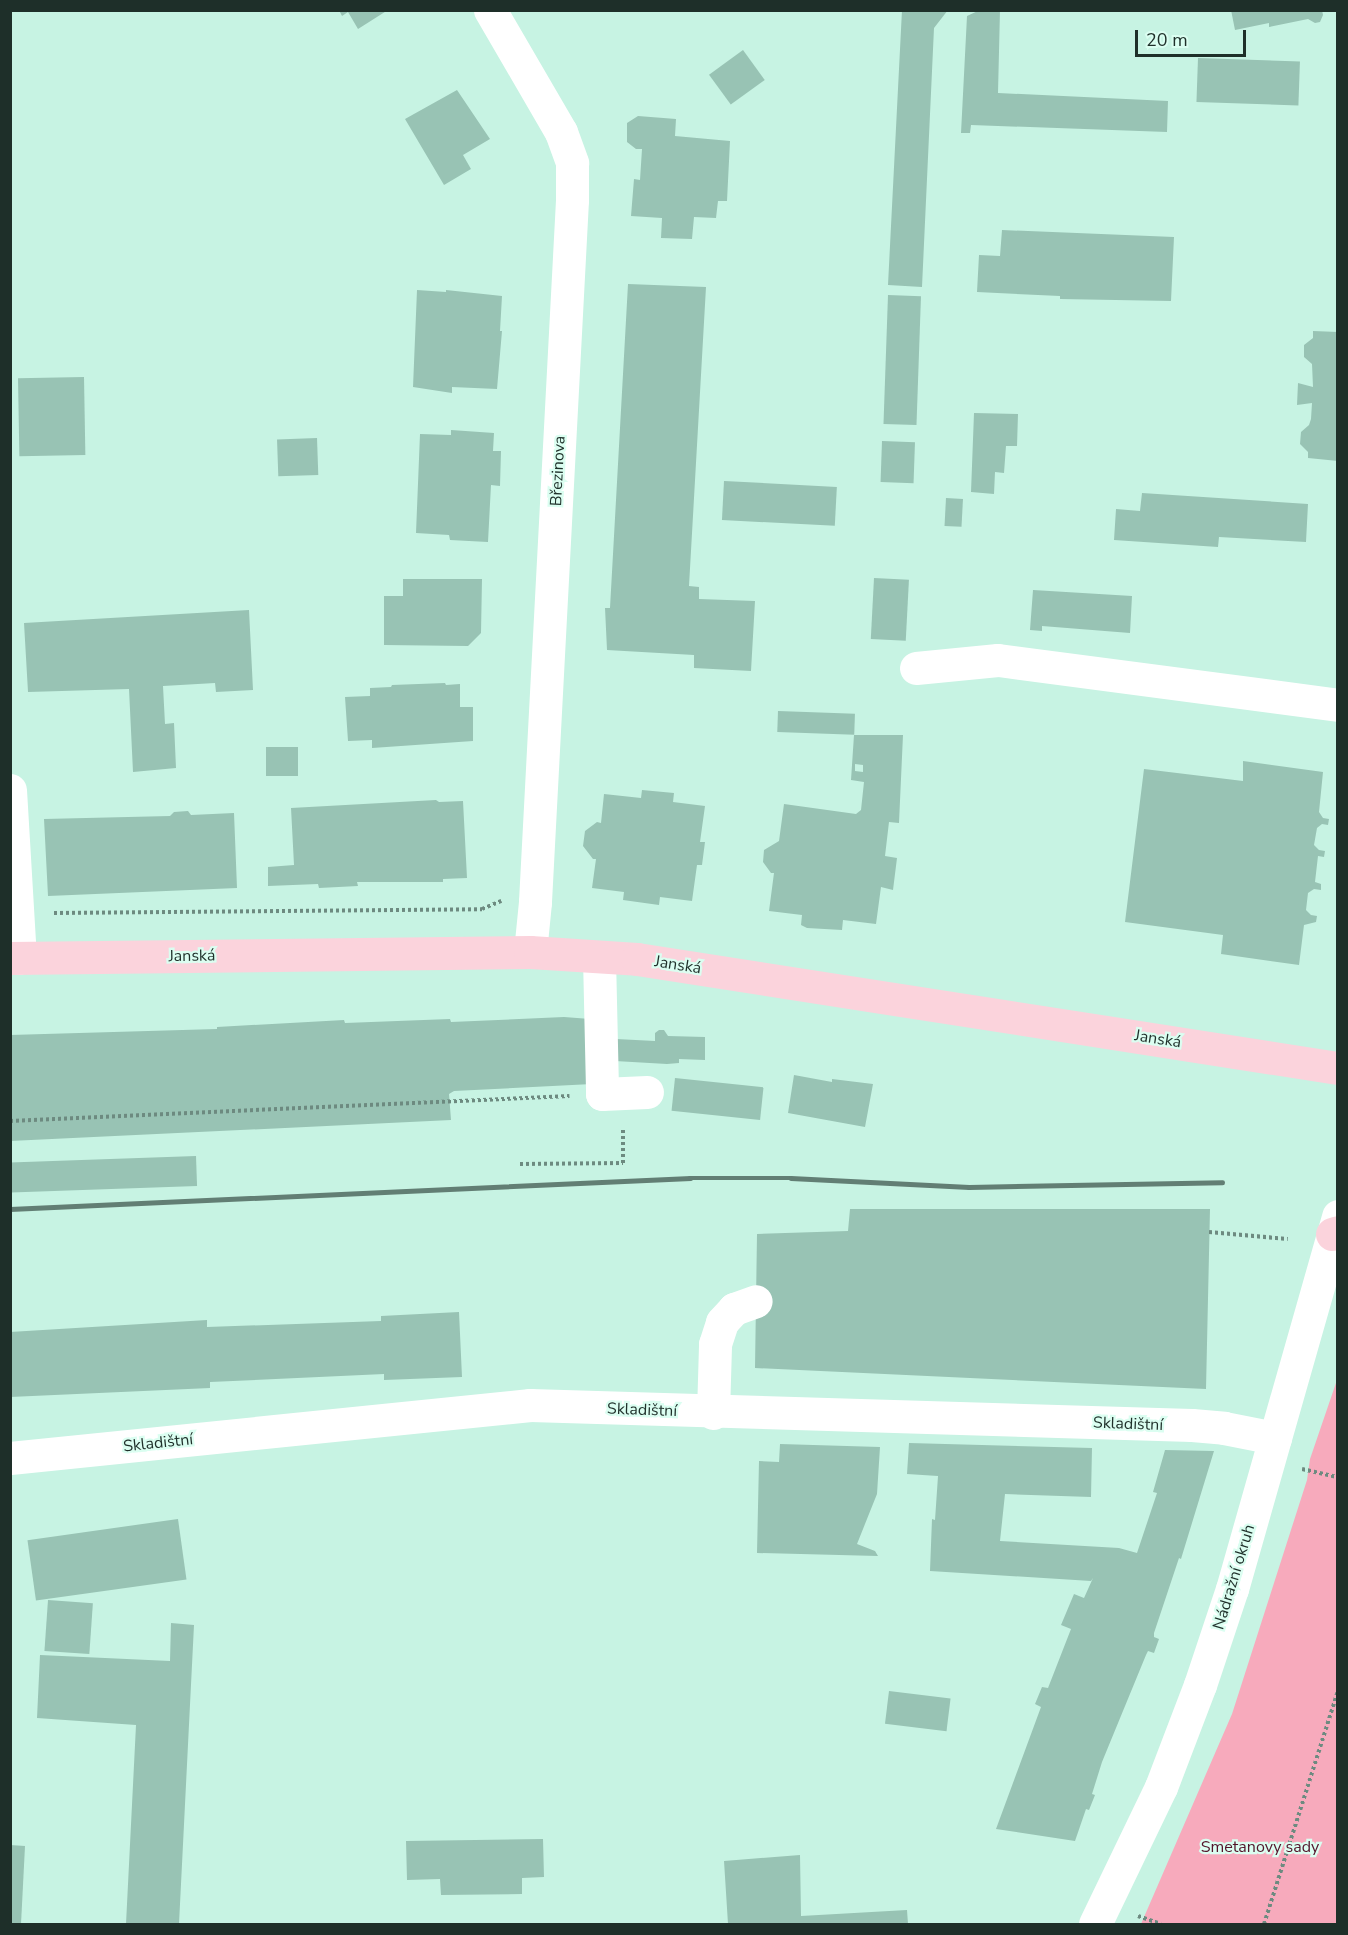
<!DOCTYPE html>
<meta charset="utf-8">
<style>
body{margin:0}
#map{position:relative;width:1348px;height:1935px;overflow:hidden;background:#c7f3e3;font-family:"Nunito Sans",sans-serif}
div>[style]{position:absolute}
.green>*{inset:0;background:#f7aabc}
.building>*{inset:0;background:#98c3b4;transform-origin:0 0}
.path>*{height:4px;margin-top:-2px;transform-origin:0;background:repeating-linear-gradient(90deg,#6d8a80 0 3px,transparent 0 6px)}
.minor>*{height:33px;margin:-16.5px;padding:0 16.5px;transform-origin:16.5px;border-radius:16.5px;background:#fff}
.major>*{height:33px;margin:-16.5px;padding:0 16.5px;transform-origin:16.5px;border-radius:16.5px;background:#fbd3dc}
.rail>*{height:4.5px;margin:-2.25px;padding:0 2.25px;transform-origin:2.25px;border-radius:2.25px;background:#627e74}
span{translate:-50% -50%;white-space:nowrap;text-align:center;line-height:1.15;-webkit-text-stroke:4.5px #dbfef1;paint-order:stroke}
.street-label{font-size:16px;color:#1e2f29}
.park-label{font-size:16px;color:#521329}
.frame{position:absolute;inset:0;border:12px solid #1e2f29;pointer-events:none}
.scale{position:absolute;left:1135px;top:30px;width:111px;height:27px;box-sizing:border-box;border:3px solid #1e2f29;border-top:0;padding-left:8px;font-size:18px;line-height:21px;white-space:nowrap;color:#1e2f29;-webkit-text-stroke:4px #dbfef1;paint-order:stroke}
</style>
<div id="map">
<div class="green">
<i style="clip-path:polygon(1337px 1380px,1337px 1924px,1141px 1924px,1232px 1714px,1307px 1480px,1310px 1459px)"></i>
</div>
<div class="building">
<i style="clip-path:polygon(339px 10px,388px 10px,358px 29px,348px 12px,342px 16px)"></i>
<i style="clip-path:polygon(902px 10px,948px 10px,934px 28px,922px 287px,888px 285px)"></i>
<i style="clip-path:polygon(980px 10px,1000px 10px,998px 93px,1168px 101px,1167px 132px,971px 125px,970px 133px,961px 133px,967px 16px)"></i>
<i style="clip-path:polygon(1231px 10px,1322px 10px,1323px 15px,1320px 22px,1315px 23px,1308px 19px,1269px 27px,1269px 23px,1235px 30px)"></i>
<i style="left:743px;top:50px;width:37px;height:42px;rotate:54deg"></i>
<i style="left:1198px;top:58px;width:102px;height:44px;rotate:2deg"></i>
<i style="clip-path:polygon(457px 90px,490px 139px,463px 155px,471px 169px,444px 185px,405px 119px)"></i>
<i style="clip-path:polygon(638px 116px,676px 119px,675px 136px,730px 141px,727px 201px,718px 201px,716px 218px,694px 217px,692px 239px,661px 238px,662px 218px,631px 216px,634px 179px,640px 180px,642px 149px,636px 149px,627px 142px,627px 123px)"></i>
<i style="clip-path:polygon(1002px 230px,1174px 237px,1171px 301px,1060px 299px,1060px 296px,977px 292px,979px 255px,1000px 256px)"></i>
<i style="clip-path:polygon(628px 284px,706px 287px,689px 586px,699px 587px,699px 599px,755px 601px,751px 671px,694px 668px,694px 655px,607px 650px,605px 608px,610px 608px)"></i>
<i style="clip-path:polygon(417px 290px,446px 292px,446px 290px,502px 296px,500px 331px,502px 331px,497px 389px,452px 387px,452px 393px,413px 387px)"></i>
<i style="left:888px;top:295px;width:33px;height:129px;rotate:2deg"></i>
<i style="clip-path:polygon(1313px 331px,1338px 332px,1338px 461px,1308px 458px,1308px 452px,1300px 444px,1301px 432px,1309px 425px,1311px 419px,1312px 403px,1297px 405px,1298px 383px,1313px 387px,1312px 364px,1304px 357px,1304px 345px,1313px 338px)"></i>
<i style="left:84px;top:377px;width:78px;height:66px;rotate:89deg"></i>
<i style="clip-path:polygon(974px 413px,1018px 414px,1017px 446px,1006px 446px,1004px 473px,995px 472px,994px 494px,971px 492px)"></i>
<i style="clip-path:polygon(451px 430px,494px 433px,493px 451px,501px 451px,500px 486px,491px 485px,488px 542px,450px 540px,449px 535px,416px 533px,420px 434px,451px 435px)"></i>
<i style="left:317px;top:438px;width:37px;height:40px;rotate:88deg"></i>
<i style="left:882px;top:441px;width:33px;height:41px;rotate:2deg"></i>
<i style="left:724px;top:481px;width:113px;height:39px;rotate:3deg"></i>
<i style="clip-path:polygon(1142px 493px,1308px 504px,1306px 542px,1219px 537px,1218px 547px,1114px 540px,1116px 509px,1140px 511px)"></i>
<i style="left:946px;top:498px;width:17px;height:28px;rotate:3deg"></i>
<i style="left:874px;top:578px;width:35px;height:61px;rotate:3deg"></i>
<i style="clip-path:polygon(403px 579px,482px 579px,481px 633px,468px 646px,384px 645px,384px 596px,403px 596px)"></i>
<i style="clip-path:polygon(1033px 590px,1132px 596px,1130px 633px,1042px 626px,1042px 631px,1030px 630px)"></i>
<i style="clip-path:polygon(249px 610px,253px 690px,216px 692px,215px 683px,163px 686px,165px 724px,174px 723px,176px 768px,133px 772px,129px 689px,28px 692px,24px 623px)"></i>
<i style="clip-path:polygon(445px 683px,446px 685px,460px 684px,460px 707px,473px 707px,473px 741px,372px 748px,372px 740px,348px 741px,345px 697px,370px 696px,370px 688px,391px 687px,392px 685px)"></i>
<i style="left:778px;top:711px;width:77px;height:21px;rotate:2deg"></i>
<i style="clip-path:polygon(evenodd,854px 735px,903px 735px,899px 823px,889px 822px,885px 856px,897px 858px,893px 890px,881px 887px,876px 924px,843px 920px,842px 930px,807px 928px,801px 925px,802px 915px,769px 911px,774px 873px,771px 873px,763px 862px,764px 850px,779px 841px,784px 804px,856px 814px,861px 810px,864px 782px,851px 780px,854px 735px,855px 764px,863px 765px,863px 772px,855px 771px,855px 764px)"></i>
<i style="left:298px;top:747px;width:29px;height:32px;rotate:90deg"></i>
<i style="clip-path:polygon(1243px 761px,1323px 772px,1319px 812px,1323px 818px,1329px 819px,1328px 825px,1322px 824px,1317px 828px,1314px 845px,1319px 850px,1325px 851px,1324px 857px,1318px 856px,1315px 882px,1321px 884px,1321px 890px,1314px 889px,1308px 893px,1306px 910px,1311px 915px,1317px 916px,1316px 922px,1304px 925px,1299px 965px,1221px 954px,1223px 935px,1125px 922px,1144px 769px,1243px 781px)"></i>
<i style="clip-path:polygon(642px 790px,674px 793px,673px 802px,705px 806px,700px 842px,705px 842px,702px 865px,697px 865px,692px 901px,660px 897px,659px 905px,623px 900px,624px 892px,592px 888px,596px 859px,593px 859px,583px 846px,585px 831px,597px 822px,601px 823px,604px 794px,641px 798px)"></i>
<i style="clip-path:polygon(436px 800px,439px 802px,463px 801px,467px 878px,443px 879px,443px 882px,357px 882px,358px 886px,319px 888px,318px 884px,268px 886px,268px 867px,294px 865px,291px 808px)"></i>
<i style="clip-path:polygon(188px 811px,191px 815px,234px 813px,237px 888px,48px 896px,44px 819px,170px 816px,174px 812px)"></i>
<i style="clip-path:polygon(564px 1017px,590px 1019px,592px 1084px,454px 1091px,449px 1094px,451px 1120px,10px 1141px,10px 1035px,217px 1029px,217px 1027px,344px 1020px,345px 1023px,450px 1019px,451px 1022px)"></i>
<i style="clip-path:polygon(659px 1030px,664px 1030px,668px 1036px,705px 1037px,705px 1060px,679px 1059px,679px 1063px,667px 1064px,615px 1061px,616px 1039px,655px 1041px,655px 1033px)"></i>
<i style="clip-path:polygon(794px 1075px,832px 1082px,832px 1079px,873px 1084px,865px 1127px,788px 1113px)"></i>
<i style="left:675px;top:1078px;width:89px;height:33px;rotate:6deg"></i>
<i style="left:196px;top:1156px;width:30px;height:186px;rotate:88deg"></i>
<i style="clip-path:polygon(850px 1209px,1210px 1209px,1206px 1389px,755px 1368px,757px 1234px,848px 1231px)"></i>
<i style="clip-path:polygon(459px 1312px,462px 1377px,384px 1380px,384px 1374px,210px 1382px,210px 1388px,10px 1397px,10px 1332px,207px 1320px,207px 1327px,381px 1321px,381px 1316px)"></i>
<i style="clip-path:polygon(909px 1443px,1092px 1448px,1091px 1497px,1005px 1494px,1000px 1541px,1119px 1548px,1137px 1553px,1157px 1493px,1153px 1492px,1165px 1450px,1214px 1451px,1181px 1559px,1179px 1558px,1154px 1633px,1154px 1637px,1159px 1639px,1154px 1653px,1148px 1651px,1146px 1655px,1102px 1762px,1092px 1794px,1095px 1795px,1089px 1810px,1086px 1809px,1075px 1841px,996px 1829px,1041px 1707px,1035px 1704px,1042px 1687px,1048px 1688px,1071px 1629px,1061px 1625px,1074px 1594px,1084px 1598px,1093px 1578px,1091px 1581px,930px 1571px,932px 1519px,935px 1520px,938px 1476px,907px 1474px)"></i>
<i style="clip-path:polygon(780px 1444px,880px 1447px,877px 1494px,857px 1544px,875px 1551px,878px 1556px,757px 1553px,759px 1461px,779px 1462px)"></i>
<i style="left:178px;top:1519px;width:61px;height:152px;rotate:82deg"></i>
<i style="left:48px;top:1600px;width:45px;height:51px;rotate:4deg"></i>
<i style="clip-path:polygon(171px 1623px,194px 1625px,179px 1924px,126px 1924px,136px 1725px,37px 1718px,40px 1655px,170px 1661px)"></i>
<i style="left:889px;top:1691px;width:62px;height:33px;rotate:7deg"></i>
<i style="clip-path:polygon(543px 1839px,544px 1877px,522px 1878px,522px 1894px,441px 1895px,440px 1879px,407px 1880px,406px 1841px)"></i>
<i style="clip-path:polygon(10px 1845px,25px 1846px,21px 1924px,10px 1924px)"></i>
<i style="clip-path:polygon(800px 1855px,801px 1916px,907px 1910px,908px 1924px,728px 1924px,724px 1861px)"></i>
</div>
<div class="path">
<i style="left:54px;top:913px;width:428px;rotate:-0.5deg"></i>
<i style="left:482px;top:909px;width:21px;rotate:-23deg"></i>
<i style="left:10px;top:1121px;width:560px;rotate:-2.56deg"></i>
<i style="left:520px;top:1164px;width:103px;rotate:-0.6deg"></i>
<i style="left:623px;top:1163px;width:34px;rotate:-90deg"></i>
<i style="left:1209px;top:1232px;width:79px;rotate:5.1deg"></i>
<i style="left:1302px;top:1469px;width:37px;rotate:13deg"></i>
<i style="left:1138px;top:1916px;width:24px;rotate:19deg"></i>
<i style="left:1264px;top:1924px;width:244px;rotate:-72.4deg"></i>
</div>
<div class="minor">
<i style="left:490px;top:10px;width:141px;rotate:59.8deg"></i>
<i style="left:561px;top:132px;width:33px;rotate:70deg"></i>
<i style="left:572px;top:163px;width:37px;rotate:90deg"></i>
<i style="left:572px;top:200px;width:703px;rotate:93.02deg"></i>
<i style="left:535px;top:902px;width:50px;rotate:95.7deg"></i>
<i style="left:916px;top:668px;width:82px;rotate:-5.6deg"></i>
<i style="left:998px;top:660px;width:343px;rotate:7.5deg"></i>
<i style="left:10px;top:790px;width:168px;rotate:86.6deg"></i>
<i style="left:599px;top:957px;width:137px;rotate:88.7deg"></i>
<i style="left:602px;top:1094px;width:45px;rotate:-2.5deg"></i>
<i style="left:713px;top:1413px;width:69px;rotate:-88.3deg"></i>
<i style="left:715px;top:1344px;width:23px;rotate:-72deg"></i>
<i style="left:722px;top:1322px;width:18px;rotate:-47deg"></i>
<i style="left:734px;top:1309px;width:23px;rotate:-20deg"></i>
<i style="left:10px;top:1458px;width:523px;rotate:-5.82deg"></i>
<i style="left:530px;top:1405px;width:662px;rotate:1.73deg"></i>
<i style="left:1192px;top:1425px;width:32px;rotate:5deg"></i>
<i style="left:1224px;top:1428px;width:52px;rotate:11.1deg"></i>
<i style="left:1095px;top:1924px;width:152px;rotate:-64.3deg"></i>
<i style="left:1161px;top:1787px;width:109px;rotate:-69.1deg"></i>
<i style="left:1200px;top:1685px;width:101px;rotate:-71.6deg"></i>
<i style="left:1232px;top:1589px;width:388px;rotate:-74.1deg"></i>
</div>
<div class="major">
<i style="left:10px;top:958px;width:520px;rotate:-0.66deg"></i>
<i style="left:530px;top:952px;width:107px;rotate:3.7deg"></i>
<i style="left:637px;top:959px;width:709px;rotate:8.84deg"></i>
<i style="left:1332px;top:1234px;width:6px;rotate:-18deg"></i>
</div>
<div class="rail">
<i style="left:10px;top:1209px;width:681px;rotate:-2.61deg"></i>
<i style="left:690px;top:1178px;width:101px"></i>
<i style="left:791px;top:1178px;width:178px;rotate:2.9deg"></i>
<i style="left:969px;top:1187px;width:253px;rotate:-1.1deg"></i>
</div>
<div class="street-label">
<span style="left:558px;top:471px;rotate:-87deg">Březinova</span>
<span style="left:192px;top:956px;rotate:-1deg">Janská</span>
<span style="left:678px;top:965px;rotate:9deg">Janská</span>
<span style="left:1158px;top:1039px;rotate:9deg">Janská</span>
<span style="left:642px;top:1410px;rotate:2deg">Skladištní</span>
<span style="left:1128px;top:1424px;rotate:2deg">Skladištní</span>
<span style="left:158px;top:1443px;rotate:-6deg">Skladištní</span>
<span style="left:1234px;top:1577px;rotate:-73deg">Nádražní okruh</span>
</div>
<div class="park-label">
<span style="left:1260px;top:1847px">Smetanovy sady</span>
</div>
<div class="frame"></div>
<div class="scale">20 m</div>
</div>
